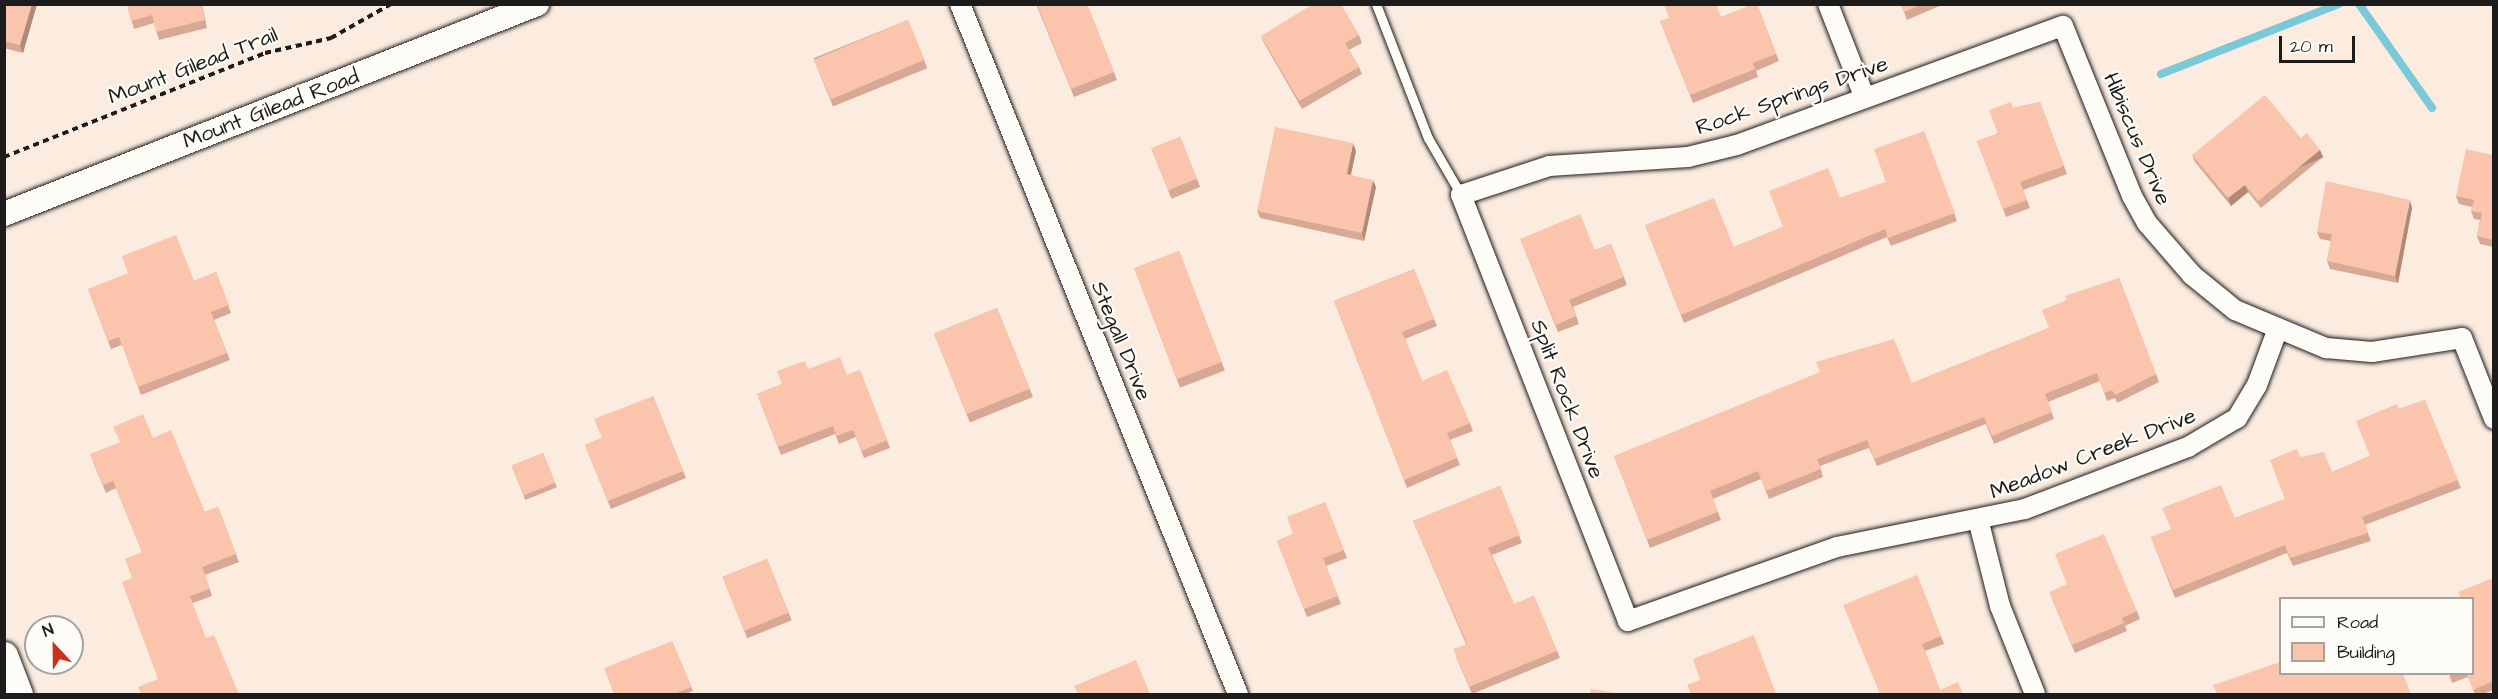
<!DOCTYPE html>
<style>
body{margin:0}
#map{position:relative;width:2498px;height:699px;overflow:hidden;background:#fcece0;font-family:"Architects Daughter",sans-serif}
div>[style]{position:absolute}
.stream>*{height:8px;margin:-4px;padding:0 4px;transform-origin:4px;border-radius:4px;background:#7ac9d8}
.path>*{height:4px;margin-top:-2px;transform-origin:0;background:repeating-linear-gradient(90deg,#1c1c1c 0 6px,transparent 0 10.5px)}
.roads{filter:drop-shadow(0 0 2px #1c1c1c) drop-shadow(0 0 2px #1c1c1c)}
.service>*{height:9px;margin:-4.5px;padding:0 4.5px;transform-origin:4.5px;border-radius:4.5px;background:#fdfcf7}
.minor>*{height:20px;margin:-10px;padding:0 10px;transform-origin:10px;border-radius:10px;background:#fdfcf7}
.tertiary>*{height:24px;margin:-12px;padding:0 12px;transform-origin:12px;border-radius:12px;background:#fdfcf7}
.secondary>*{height:27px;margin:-13.5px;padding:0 13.5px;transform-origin:13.5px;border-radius:13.5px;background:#fdfcf7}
.wall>*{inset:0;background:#d7a994;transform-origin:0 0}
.shaded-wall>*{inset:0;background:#af8a78;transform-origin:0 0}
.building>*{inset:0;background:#fac5ac;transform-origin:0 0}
span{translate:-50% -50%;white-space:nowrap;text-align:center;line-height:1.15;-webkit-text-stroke:4.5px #fdfcf7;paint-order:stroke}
.street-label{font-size:22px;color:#1c1c1c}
.frame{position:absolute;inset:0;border:6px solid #1c1c1c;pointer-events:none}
.legend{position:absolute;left:2279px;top:597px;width:195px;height:78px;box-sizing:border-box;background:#fdfcf7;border:2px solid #a3a29f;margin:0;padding:8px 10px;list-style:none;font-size:18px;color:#1c1c1c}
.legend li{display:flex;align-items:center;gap:12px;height:30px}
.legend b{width:30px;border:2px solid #a3a29f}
.north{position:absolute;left:24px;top:615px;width:60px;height:60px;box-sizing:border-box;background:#fdfcf7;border:2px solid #a3a29f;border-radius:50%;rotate:338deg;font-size:16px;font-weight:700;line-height:24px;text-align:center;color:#1c1c1c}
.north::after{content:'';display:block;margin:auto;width:21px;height:27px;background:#c8321e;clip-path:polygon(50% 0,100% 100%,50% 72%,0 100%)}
.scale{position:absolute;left:2279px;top:36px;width:76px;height:27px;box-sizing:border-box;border:3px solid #1c1c1c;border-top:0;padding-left:8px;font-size:18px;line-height:21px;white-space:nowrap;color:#1c1c1c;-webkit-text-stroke:4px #fdfcf7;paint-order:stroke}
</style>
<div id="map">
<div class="stream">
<i style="left:2359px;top:4px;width:127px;rotate:54.9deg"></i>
<i style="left:2161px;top:74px;width:191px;rotate:-21.5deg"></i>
</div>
<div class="path">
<i style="left:4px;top:157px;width:281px;rotate:-21.7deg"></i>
<i style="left:265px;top:53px;width:68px;rotate:-12.8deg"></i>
<i style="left:331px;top:38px;width:69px;rotate:-29.5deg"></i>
</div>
<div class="roads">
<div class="service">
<i style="left:1376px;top:4px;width:144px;rotate:68.8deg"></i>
<i style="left:1428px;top:138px;width:66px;rotate:59.9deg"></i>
</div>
<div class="minor">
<i style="left:960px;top:4px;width:744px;rotate:68.06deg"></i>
<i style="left:1828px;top:4px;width:99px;rotate:68.6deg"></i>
<i style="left:2277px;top:331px;width:58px;rotate:110.3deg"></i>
<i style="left:2257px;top:385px;width:39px;rotate:121deg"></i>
<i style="left:2237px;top:418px;width:57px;rotate:149.4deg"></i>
<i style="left:2188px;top:447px;width:174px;rotate:159.2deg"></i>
<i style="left:2025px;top:509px;width:192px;rotate:168.6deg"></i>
<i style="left:1837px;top:547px;width:222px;rotate:160.5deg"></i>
<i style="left:1628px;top:621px;width:458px;rotate:-111.4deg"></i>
<i style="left:1461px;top:195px;width:93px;rotate:-18.2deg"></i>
<i style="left:1549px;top:166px;width:139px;rotate:-3.7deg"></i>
<i style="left:1688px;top:157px;width:50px;rotate:-13.8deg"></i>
<i style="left:1737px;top:145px;width:347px;rotate:-20.1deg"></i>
<i style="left:2063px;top:26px;width:183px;rotate:67.9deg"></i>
<i style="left:2132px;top:196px;width:31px;rotate:61deg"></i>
<i style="left:2147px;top:223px;width:69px;rotate:49.1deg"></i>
<i style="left:2192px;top:275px;width:55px;rotate:39.1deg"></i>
<i style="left:2235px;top:310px;width:99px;rotate:22.7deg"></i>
<i style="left:2326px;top:348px;width:46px;rotate:5deg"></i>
<i style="left:2372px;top:352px;width:91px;rotate:-8.8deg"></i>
<i style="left:2462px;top:338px;width:87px;rotate:68.4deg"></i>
<i style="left:1979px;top:523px;width:86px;rotate:75.8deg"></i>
<i style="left:2000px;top:606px;width:95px;rotate:68.3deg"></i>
</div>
<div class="tertiary">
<i style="left:4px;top:214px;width:573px;rotate:-21.5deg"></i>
</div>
<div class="secondary">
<i style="left:4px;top:655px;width:42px;rotate:69deg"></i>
</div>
</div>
<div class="wall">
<i style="clip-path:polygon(4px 4px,37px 4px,23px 53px,4px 48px)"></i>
<i style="clip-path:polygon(127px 4px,202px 4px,207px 28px,159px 40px,154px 23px,134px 29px)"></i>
<i style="clip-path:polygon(1036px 4px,1087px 4px,1117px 80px,1074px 97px)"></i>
<i style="clip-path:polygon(1757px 4px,1779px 61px,1756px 71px,1758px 77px,1693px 103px,1660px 21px,1721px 17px)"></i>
<i style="clip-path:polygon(1901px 4px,1944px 4px,1907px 20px)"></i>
<i style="left:908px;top:20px;width:52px;height:102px;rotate:68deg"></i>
<i style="clip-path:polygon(1359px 35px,1362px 43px,1349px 50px,1359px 67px,1362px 74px,1302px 109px,1264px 43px,1261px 36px)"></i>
<i style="clip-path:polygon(2040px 102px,2067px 174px,2023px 190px,2030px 208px,2006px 217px,1977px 141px,1997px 134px,2013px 108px)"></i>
<i style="clip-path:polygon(1924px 131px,1957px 221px,1891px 246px,1887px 237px,1684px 323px,1645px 225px,1734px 247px,1783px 227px,1840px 198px,1886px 182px)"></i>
<i style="left:1180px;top:137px;width:54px;height:31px;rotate:68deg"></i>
<i style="clip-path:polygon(2301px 138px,2320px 150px,2323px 157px,2261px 208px,2248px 192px,2231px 206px,2195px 162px,2192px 155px)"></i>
<i style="clip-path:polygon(1356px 151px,1351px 175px,1376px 187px,1364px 241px,1260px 218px,1257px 211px)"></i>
<i style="clip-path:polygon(2493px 155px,2493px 247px,2480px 244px,2477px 236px,2480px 220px,2474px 219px,2471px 211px,2472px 207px,2459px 204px,2456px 196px)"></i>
<i style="clip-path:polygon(2412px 208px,2398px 283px,2330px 269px,2327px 261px,2331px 241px,2320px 239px,2317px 232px)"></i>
<i style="clip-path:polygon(1611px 244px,1627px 285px,1573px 307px,1579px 324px,1558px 332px,1523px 246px,1595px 250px)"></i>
<i style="left:1179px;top:251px;width:128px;height:48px;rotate:69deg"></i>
<i style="clip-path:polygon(1414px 269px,1437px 326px,1405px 339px,1422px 381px,1470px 423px,1473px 431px,1450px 440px,1460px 465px,1407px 488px,1334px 301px)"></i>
<i style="clip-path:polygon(216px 272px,231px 313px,214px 320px,230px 360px,141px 395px,122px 345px,111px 349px,88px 289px,194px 281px)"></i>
<i style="clip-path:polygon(2119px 278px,2159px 382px,2117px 403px,2115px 398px,2107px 401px,2100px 381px,2048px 402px,2054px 419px,1994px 444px,1986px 424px,1877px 466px,1869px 448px,1820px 466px,1823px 477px,1769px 499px,1761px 479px,1713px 499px,1721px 520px,1650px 548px,1614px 456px,1912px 383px,2049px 328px,2067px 300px)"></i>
<i style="left:997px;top:308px;width:96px;height:68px;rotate:68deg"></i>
<i style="clip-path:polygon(808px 369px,847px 375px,860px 370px,890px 448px,864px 458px,856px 437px,839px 444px,835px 434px,781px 455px,757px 394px,782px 384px)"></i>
<i style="clip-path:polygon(653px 396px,686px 478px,611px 509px,585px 445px,602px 438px)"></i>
<i style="clip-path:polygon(2425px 400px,2461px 488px,2365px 525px,2371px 541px,2293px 566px,2287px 553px,2175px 598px,2151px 537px,2235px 518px,2285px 499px,2300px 457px,2332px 472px,2370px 456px,2399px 409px)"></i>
<i style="clip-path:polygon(153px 438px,205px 512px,218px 507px,239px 562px,205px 575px,212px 596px,193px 603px,158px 679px,132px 578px,142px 552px,116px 488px,106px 493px,93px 462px)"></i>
<i style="left:543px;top:453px;width:37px;height:34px;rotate:68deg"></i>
<i style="clip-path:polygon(1500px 486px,1522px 543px,1492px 555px,1514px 604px,1534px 596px,1560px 658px,1472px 694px,1456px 657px,1466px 644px,1413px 521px)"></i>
<i style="clip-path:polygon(1325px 502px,1347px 558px,1326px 566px,1341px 604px,1307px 617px,1277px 541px,1293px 534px)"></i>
<i style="left:767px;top:559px;width:66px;height:48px;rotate:68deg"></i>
<i style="clip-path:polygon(1917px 575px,1944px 644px,1925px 651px,1940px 690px,1963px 694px,1879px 694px)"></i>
<i style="clip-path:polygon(2493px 578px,2493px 690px,2483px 694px,2475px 694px,2468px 677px,2452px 683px,2449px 674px,2472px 674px)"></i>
<i style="clip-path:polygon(2052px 599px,2137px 611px,2140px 619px,2125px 626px,2127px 631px,2075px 653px)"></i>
<i style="clip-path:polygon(672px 641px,693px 691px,685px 694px,614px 694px)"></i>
</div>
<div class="shaded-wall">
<i style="clip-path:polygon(32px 4px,37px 4px,23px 53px,20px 45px)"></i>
<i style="clip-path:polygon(1353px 143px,1356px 151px,1349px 182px,1347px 174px)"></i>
<i style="left:2320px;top:150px;width:8px;height:80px;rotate:67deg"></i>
<i style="clip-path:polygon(1373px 180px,1376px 187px,1364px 241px,1362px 233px)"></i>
<i style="clip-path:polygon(2245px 185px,2248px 192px,2231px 206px,2228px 198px)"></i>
<i style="clip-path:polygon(2410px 200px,2412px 208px,2398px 283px,2395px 276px)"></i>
</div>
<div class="building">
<i style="clip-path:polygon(4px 4px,32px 4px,20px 45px,4px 41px)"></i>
<i style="clip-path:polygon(127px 4px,201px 4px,205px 20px,156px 32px,152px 15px,131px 21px)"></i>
<i style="clip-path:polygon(1037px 4px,1087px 4px,1114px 72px,1071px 89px)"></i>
<i style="clip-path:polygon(1313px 4px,1341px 4px,1359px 35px,1345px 43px,1359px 67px,1299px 101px,1261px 36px)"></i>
<i style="clip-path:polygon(1664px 4px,1716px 4px,1721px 17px,1753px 4px,1757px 4px,1776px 54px,1753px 63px,1755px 69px,1690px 95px,1660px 21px,1669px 18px)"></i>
<i style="clip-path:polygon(1901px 4px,1922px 4px,1904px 12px)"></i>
<i style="left:908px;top:20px;width:43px;height:102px;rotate:67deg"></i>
<i style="clip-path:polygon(2265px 95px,2301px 138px,2307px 133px,2320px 150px,2258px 201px,2245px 185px,2228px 198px,2192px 155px)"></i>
<i style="clip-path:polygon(2011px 102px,2013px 108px,2040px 102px,2064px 166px,2020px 182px,2027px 200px,2003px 209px,1977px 141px,1998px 134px,1989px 110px)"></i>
<i style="clip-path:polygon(1275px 127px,1353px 143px,1347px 174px,1373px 180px,1362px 233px,1257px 211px)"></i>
<i style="clip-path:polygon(1924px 131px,1955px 213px,1888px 238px,1885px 229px,1681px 315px,1645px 225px,1714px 198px,1734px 247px,1783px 227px,1769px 191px,1828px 168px,1840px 198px,1886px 182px,1874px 149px)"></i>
<i style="left:1180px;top:137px;width:45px;height:31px;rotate:68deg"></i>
<i style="clip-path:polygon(2466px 149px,2493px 155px,2493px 240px,2477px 236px,2482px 213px,2471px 211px,2474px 200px,2456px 196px)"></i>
<i style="clip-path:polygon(2326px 181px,2410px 200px,2395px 276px,2327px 261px,2332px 234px,2317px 232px)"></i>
<i style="clip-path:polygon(1580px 214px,1595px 250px,1611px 244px,1624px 277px,1569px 300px,1576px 316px,1556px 325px,1520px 239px)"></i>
<i style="clip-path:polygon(176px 235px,194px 281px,216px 272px,229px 305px,211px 312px,227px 353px,138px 387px,119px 337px,108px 341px,88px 289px,128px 273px,122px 256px)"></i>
<i style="left:1179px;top:251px;width:119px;height:48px;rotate:69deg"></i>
<i style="clip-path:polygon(1414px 269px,1434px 319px,1402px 332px,1422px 381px,1447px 370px,1470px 423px,1447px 433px,1457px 458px,1404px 480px,1334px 301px)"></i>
<i style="clip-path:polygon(2119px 278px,2156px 374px,2115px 395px,2112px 390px,2104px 393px,2097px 373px,2045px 394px,2052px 412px,1992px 436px,1984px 417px,1874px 459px,1867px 440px,1817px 459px,1821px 469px,1766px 491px,1758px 471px,1710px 491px,1718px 512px,1647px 540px,1614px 456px,1820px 372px,1816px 362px,1894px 339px,1912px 383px,2049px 328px,2042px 310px,2067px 300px,2065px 296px)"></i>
<i style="left:997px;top:308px;width:87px;height:68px;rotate:68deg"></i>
<i style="clip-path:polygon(840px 357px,847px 375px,860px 370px,887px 440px,862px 451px,853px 430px,836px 436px,833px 426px,778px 447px,757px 394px,782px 384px,777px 371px,805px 361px,808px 369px)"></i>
<i style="clip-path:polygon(653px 396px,683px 471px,608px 501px,585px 445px,602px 438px,594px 419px)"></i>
<i style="clip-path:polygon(2425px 400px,2458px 480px,2362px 517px,2368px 533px,2290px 558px,2285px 545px,2173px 590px,2151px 537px,2171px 529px,2162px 508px,2221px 485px,2235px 518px,2285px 499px,2270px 460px,2297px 449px,2300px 457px,2324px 452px,2332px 472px,2370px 456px,2356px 421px,2397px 404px,2399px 409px)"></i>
<i style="clip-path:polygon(143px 414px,153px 438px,171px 430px,205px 512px,218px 507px,236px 554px,202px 567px,210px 589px,190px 596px,206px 638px,214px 635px,239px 694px,141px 694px,138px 687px,158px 679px,122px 582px,132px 578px,125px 559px,142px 552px,113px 481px,103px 485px,90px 454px,120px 442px,113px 427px)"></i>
<i style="left:543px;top:453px;width:32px;height:34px;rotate:68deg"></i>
<i style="clip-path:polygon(1500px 486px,1520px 535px,1488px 548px,1514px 604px,1534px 596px,1557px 651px,1469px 687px,1453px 649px,1467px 644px,1413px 521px)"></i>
<i style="clip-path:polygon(1325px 502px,1344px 550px,1323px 558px,1338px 596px,1304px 609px,1277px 541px,1293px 534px,1287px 517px)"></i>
<i style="clip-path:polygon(2104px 534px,2137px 611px,2122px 618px,2124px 623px,2072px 645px,2049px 592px,2067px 584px,2055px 554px)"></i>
<i style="left:767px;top:559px;width:58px;height:48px;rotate:68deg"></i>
<i style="clip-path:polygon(1917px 575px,1941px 636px,1922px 644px,1940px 690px,1958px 682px,1963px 694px,1880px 694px,1843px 605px)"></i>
<i style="clip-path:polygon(2493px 578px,2493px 681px,2473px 690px,2467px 674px,2472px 674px,2472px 598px,2461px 598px,2458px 592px)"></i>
<i style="clip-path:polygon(1754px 635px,1776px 694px,1691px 694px,1687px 685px,1700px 680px,1693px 659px)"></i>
<i style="clip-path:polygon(672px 641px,691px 687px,674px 694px,614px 694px,604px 668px)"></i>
<i style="clip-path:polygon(1136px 660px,1150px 694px,1078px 694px,1074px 686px)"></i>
<i style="clip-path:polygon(2280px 662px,2280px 674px,2403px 674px,2411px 694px,2357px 694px,2356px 693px,2354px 694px,2217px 694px,2213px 685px)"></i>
<i style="clip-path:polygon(1591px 689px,1622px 694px,1590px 694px)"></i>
</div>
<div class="street-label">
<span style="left:193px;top:66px;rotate:-21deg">Mount Gilead Trail</span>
<span style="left:1792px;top:96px;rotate:-19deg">Rock Springs Drive</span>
<span style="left:271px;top:109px;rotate:-21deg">Mount Gilead Road</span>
<span style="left:2137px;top:139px;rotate:67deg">Hibiscus Drive</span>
<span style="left:1121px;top:341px;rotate:68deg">Stegall Drive</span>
<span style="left:1567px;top:399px;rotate:69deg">Split Rock Drive</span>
<span style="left:2093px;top:454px;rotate:-21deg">Meadow Creek Drive</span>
</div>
<div class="frame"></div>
<ul class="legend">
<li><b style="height:8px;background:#fdfcf7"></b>Road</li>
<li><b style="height:16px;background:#fac5ac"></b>Building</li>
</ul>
<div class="north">N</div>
<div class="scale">20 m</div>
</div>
